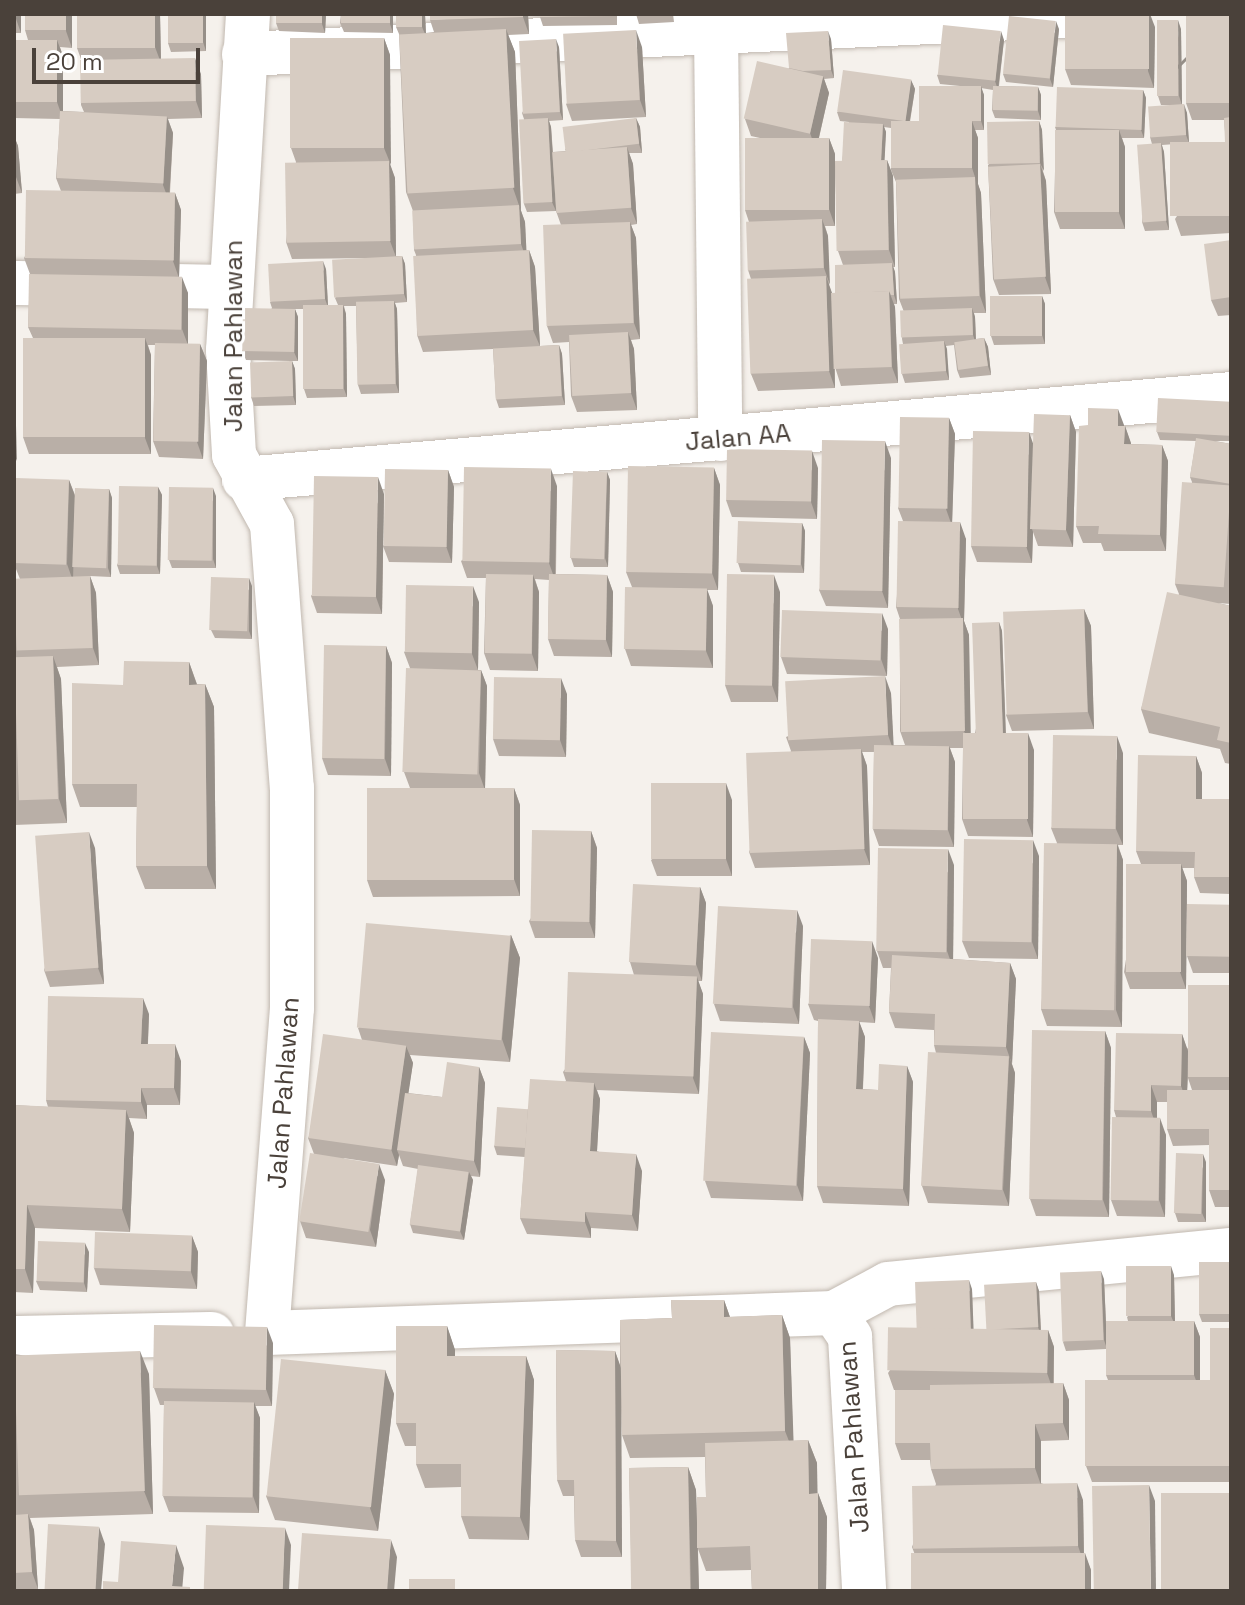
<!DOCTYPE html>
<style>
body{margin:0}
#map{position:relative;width:1245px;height:1605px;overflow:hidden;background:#f5f1ec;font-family:"Space Grotesk",sans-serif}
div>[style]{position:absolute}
.roads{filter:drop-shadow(0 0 2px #c1b8af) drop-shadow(0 0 2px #c1b8af)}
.minor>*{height:44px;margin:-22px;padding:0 22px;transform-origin:22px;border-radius:22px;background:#fff}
.tertiary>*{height:44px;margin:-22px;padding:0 22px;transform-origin:22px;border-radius:22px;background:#fff}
.wall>*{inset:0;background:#b9afa7;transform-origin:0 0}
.shaded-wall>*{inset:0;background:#968f88;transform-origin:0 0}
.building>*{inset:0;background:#d7ccc2;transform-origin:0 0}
span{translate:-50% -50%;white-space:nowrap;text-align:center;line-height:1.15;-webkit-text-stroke:6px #fff;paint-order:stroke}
.street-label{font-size:26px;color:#4a413a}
.frame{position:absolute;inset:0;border:16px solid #4a413a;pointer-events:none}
.scale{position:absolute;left:32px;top:48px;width:168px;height:36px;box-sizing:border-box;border:4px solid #4a413a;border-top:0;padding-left:10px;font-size:24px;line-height:28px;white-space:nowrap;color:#4a413a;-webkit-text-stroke:6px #fff;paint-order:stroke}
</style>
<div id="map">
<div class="roads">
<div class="minor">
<i style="left:716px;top:29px;width:410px;rotate:89.4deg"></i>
<i style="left:244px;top:54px;width:858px;rotate:-2.67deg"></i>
<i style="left:14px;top:283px;width:217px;rotate:1.1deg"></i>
<i style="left:244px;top:479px;width:991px;rotate:-4.92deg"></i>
<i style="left:834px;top:1313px;width:61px;rotate:-28.2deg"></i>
<i style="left:888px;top:1284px;width:345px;rotate:-5.7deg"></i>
<i style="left:14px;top:1338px;width:198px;rotate:-1.2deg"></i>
</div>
<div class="tertiary">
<i style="left:248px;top:14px;width:337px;rotate:93.4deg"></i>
<i style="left:228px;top:350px;width:105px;rotate:86.7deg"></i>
<i style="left:234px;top:455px;width:79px;rotate:61.2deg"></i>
<i style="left:272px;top:524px;width:265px;rotate:85.7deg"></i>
<i style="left:292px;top:788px;width:220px;rotate:90deg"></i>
<i style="left:292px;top:1008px;width:326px;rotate:94.4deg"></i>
<i style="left:267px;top:1333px;width:567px;rotate:-2.02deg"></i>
<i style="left:834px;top:1313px;width:29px;rotate:56deg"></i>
<i style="left:850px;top:1337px;width:254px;rotate:86.8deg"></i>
</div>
</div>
<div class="wall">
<i style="left:14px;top:14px;width:7px;height:19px"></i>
<i style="clip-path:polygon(72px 14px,72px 48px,60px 47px,63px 56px,63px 111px,84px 112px,81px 105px,82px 62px,77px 48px,160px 14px,161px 59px,201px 74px,202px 118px,168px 119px,173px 133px,170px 193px,175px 193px,181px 210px,179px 277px,188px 293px,188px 344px,200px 344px,207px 361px,203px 459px,159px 457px,153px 441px,155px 345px,148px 345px,151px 355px,151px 454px,29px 454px,23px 437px,33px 338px,28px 327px,30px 274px,24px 258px,61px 191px,56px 178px,60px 119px,14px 118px,14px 40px,28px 40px,25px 30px)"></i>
<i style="clip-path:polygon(206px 14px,206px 51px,171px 52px,168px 43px)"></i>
<i style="clip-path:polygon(276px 14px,326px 14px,325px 33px,279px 31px,276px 23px)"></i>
<i style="clip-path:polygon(341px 14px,393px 14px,393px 33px,344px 32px,340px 23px)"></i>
<i style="clip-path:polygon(396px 14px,425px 14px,426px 33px,434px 32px,430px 20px,528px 14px,529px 34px,508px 35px,515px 52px,521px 211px,525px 222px,526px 250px,529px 250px,535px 267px,540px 346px,559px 345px,562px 354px,565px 405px,499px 408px,496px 399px,493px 349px,423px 352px,417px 335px,416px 255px,414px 250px,413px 211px,406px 192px,399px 34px,396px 27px)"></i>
<i style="clip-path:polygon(617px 14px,617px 25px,543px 26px,540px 17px)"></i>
<i style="clip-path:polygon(636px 14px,673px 14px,674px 22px,639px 24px)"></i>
<i style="clip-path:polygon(1186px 14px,1230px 14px,1231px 16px,1231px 233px,1181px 236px,1175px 219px,1226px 143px,1224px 120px,1192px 120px,1186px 103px)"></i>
<i style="clip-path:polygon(1155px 27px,1154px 88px,1071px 85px,1065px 69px)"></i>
<i style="clip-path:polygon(1059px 29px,1053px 87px,1006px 82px,1003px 74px)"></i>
<i style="clip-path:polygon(1181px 29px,1182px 104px,1187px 113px,1189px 143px,1162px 145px,1164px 152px,1169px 230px,1145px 231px,1142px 222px,1152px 144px,1150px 137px,1176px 105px,1161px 105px,1158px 96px)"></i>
<i style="clip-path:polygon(384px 38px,390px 55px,390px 165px,395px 178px,396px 256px,402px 256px,405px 264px,407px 302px,395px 303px,397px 309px,399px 393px,361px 394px,358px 385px,356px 306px,344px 306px,346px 314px,347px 397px,307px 398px,304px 389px,303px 309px,295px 309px,298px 317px,298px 361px,292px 361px,295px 369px,296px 405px,254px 406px,251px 397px,290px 361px,246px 360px,242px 351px,272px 308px,270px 302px,326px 269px,328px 305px,338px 305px,335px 298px,369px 258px,292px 259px,286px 242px,296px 162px,291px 148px)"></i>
<i style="clip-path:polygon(evenodd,831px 39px,834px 78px,824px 79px,829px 93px,819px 138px,829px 138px,835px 154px,835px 162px,842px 161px,849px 122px,840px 121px,837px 112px,911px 80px,915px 89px,910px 122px,920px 122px,919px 121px,960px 86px,940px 84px,937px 75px,1004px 40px,999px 86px,1038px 87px,1041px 95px,1041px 120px,995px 118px,992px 110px,993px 90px,981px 88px,984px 95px,984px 130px,975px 130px,978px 138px,978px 184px,981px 193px,986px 313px,974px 313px,975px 317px,976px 339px,984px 338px,988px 347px,991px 375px,960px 378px,957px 370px,954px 345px,946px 346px,949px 380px,905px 383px,902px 374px,903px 344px,902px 339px,904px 312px,899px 299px,896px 182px,891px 170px,891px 128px,884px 127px,886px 132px,884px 160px,887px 160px,893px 176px,895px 267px,893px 267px,895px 272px,897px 304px,894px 304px,895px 307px,898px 383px,841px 386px,835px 367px,835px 388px,758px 391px,751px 374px,751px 279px,748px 270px,749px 222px,745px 210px,760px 138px,751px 136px,745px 119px,789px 68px,831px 39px,835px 167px,838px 251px,843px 265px,835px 294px,832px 294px,829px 285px,828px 236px,825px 226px,835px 226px,835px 167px)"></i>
<i style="clip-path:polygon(559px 47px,563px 120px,549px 121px,551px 127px,553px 152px,566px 151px,565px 149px,636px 118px,640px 127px,642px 153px,629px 153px,633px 164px,637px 224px,631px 225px,636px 238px,640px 339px,631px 340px,634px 349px,637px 410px,577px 412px,571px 396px,569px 342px,553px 343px,547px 326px,561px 225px,556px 211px,527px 212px,524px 204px,524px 119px,522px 113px)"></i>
<i style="clip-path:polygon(642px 47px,646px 117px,572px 121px,566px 104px)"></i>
<i style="clip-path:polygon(1143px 90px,1146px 98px,1144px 138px,1122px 138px,1125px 147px,1125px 229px,1060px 229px,1054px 212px,1056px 130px,1055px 127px)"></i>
<i style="clip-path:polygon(1039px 121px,1042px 130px,1043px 171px,1046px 181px,1051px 294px,999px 295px,993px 279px,988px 165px)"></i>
<i style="clip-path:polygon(14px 136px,18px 146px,22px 193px,14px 194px)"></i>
<i style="clip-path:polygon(1231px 240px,1231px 315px,1218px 316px,1211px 300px)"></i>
<i style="clip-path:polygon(1042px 296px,1045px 304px,1045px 344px,994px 345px,991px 336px)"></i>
<i style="clip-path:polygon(1231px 402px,1231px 441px,1215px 441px,1231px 444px,1231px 604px,1218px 603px,1231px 606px,1231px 764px,1225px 763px,1220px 749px,1149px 733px,1141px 709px,1179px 594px,1175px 584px,1192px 482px,1190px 477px,1196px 441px,1160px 440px,1157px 432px)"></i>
<i style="clip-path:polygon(1070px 415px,1076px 432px,1073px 547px,1038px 546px,1033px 532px,1032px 563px,977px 562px,971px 546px,1034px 446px)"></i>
<i style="clip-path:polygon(949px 418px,955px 434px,952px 522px,966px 539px,964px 621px,969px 635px,970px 733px,975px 733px,999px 622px,1002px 631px,1006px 733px,1034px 750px,1033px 837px,968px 836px,962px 819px,963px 748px,950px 748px,955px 762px,954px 847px,879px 846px,873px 829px,874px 752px,862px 752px,867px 766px,870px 865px,755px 868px,749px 852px,791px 751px,786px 737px,891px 693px,893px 745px,905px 745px,900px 731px,900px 619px,896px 607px,903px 521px,898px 508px)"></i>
<i style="clip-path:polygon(1124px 426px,1125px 426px,1131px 444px,1162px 445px,1168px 461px,1166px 551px,1104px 551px,1101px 543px,1083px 543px,1076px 526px)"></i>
<i style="clip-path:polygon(891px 458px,888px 608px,826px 606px,819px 590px)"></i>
<i style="clip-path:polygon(714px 468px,720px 485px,718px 590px,707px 590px,713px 606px,713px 668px,631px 666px,625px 649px,632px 587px,626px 572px)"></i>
<i style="clip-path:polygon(818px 468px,817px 519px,732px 517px,726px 500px)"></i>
<i style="clip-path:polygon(448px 470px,454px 487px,452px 563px,389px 562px,383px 546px)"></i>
<i style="clip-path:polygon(607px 472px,610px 480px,608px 567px,574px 567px,571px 558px)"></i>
<i style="clip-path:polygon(69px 480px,75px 495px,109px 489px,112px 498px,111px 577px,90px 576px,96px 593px,99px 665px,57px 667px,61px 679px,67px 823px,14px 825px,14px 579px,20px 579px,14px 564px)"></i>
<i style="clip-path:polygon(557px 486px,556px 574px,607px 575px,613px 592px,612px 657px,554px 656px,548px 639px,549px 580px,535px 579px,539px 592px,538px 671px,490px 670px,484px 653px,486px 578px,467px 578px,461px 561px)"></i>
<i style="clip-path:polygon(158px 487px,162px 495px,160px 574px,120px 574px,117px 565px)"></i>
<i style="clip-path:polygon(384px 494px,382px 614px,317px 613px,311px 596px)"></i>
<i style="clip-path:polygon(216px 496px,216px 568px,172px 568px,169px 560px)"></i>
<i style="clip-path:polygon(802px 523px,805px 531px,804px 573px,741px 572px,738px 563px)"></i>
<i style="clip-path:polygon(252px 586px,252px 639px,215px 638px,211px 630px)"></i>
<i style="clip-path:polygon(780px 592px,778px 702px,731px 702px,725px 685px)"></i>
<i style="clip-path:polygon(479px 602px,478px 670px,481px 670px,487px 686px,485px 788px,514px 788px,520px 805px,520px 896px,373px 897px,367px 880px,410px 788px,404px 772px,410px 668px,404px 652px)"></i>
<i style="clip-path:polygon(1084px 609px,1091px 626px,1094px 729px,1012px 731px,1006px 715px)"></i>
<i style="clip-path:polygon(888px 629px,887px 676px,787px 674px,781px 657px)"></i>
<i style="clip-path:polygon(386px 646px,392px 663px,391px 776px,328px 775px,322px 758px)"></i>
<i style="clip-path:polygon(189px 662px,197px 684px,205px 684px,214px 707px,216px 889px,145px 889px,136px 866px,137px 807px,80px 807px,72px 784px,123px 685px)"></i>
<i style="clip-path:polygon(567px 694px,566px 757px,499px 756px,493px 739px)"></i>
<i style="clip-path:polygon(1123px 753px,1123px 845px,1118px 845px,1123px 860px,1122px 1027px,1047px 1026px,1041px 1009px,1057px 843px,1051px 828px)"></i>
<i style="clip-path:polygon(1196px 756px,1202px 773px,1202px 799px,1231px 799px,1231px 894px,1200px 893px,1194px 877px,1194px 868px,1182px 868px,1187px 881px,1186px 989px,1130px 989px,1124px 972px,1141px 864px,1136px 851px)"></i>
<i style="clip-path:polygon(732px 800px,732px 876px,657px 876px,651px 860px)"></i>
<i style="clip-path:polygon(591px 831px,597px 848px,595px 938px,535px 938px,529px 921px)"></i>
<i style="clip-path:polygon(95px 848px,104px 984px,50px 987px,44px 970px)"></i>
<i style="clip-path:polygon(1039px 856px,1038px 959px,969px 958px,962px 941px)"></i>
<i style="clip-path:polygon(954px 865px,953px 959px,1010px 963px,1016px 979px,1012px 1064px,1015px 1073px,1009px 1206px,928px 1203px,922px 1186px,936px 1053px,934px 1045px,934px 1030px,895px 1028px,889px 1012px,891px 968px,883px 968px,877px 951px)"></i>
<i style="clip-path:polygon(700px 887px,706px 903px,702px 981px,698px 981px,703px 994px,699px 1094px,597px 1090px,600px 1099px,597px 1151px,642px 1171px,638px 1231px,591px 1228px,591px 1238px,527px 1234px,520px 1218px,525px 1157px,497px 1155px,494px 1146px,528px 1109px,566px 1081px,563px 1072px,634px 975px,630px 962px)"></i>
<i style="clip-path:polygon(1231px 905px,1231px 973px,1193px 973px,1187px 956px)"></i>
<i style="clip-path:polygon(803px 926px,799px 1024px,720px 1021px,714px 1004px)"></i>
<i style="clip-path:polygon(511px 935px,520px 958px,510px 1062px,410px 1055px,413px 1063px,408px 1093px,442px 1097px,479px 1067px,485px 1083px,480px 1177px,471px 1176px,473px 1180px,464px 1240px,413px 1233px,410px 1224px,418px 1169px,403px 1166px,399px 1155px,397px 1166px,343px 1158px,385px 1180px,376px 1247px,306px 1238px,300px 1221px,314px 1154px,308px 1138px,362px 1040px,358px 1028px)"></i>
<i style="clip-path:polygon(878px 958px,875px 1023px,859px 1022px,865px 1037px,863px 1089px,878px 1090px,907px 1066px,913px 1082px,909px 1206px,823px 1203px,817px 1186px,818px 1021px,814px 1020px,808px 1004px)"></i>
<i style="clip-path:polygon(evenodd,1231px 985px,1231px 1207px,1215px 1207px,1209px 1190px,1209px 1145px,1173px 1146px,1167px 1129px,1167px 1102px,1157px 1102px,1157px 1118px,1166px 1135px,1165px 1217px,1117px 1216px,1111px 1200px,1116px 1117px,1114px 1110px,1182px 1034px,1187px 1049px,1231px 985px,1188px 1078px,1192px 1090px,1187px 1090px,1188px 1078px)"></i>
<i style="clip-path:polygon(149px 1014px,148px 1044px,181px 1061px,180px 1105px,147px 1105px,147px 1119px,129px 1118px,134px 1133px,130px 1232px,35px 1228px,33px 1293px,14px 1292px,14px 1105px,48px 1107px,46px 1100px)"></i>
<i style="clip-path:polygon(1105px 1031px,1111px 1048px,1109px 1217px,1036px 1216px,1030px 1199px)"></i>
<i style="clip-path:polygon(804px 1037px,810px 1053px,803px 1201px,711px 1198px,705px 1181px)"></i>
<i style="clip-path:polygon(1206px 1162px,1206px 1222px,1178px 1222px,1175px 1213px)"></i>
<i style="clip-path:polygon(192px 1236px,198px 1252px,197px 1289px,100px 1285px,94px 1268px)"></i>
<i style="clip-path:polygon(89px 1252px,87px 1292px,40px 1290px,36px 1281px)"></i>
<i style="clip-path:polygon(1231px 1262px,1231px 1322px,1202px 1322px,1199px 1314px)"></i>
<i style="clip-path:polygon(1174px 1275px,1175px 1321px,1194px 1321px,1200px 1337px,1200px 1380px,1210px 1380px,1231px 1328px,1231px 1482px,1092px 1482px,1086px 1466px,1108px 1380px,1106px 1375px,1106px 1349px,1066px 1351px,1063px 1342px,1104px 1279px,1106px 1322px,1128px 1321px,1127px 1317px)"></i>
<i style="clip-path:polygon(1036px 1282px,1039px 1291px,1041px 1330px,1048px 1330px,1054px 1347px,1054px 1384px,1063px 1383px,1069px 1400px,1069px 1440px,1041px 1441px,1041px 1483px,1083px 1500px,1084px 1553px,1091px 1570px,915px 1555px,912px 1547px,936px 1484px,931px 1469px,930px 1460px,901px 1460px,895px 1443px,930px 1390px,894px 1390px,888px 1373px,917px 1331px,972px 1289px,973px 1331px,987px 1331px)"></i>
<i style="clip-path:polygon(671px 1300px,724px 1300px,730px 1317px,782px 1315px,790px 1338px,793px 1441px,808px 1440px,817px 1463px,817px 1494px,818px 1493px,827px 1517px,826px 1591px,752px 1591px,751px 1570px,706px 1571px,698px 1549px,699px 1591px,632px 1591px,629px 1468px,688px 1467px,696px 1490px,697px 1524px,697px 1497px,706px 1497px,705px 1457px,630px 1458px,622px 1435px,621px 1407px,622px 1557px,581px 1557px,575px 1540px,574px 1496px,563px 1496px,557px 1480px,556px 1350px,615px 1351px,620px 1366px,620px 1320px,672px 1318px)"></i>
<i style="clip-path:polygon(447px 1326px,455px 1350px,455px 1356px,526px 1356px,534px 1380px,529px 1540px,469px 1539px,461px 1516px,461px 1487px,425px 1488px,416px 1464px,416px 1446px,405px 1446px,396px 1423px)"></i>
<i style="clip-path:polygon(273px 1343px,272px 1406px,255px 1406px,260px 1418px,259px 1513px,169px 1512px,163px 1496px,164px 1405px,160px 1405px,154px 1388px)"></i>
<i style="clip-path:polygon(14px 1354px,149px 1374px,153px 1514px,30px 1518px,34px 1530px,38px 1589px,14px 1590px)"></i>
<i style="clip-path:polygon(385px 1370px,394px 1394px,378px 1531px,275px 1520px,266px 1496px)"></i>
</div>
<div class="shaded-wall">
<i style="clip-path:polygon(15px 14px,21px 14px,21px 33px,15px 16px)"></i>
<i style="clip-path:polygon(66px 14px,72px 14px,72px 48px,66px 31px)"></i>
<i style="clip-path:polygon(155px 14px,160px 14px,161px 63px,155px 47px)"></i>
<i style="clip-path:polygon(203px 14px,206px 14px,206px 51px,203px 42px)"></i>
<i style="clip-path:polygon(322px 14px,326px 14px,325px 33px,322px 24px)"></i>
<i style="clip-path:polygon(390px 14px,393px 14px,393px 33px,390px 24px)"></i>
<i style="clip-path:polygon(422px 14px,425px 14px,426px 36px,422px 27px)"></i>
<i style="clip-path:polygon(523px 14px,528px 14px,529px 34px,523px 17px)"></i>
<i style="clip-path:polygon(1149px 14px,1150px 14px,1155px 27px,1154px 88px,1148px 71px)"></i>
<i style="left:1229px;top:14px;width:3px;height:90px;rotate:45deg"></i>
<i style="clip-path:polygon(1178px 20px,1181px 29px,1182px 105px,1179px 96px)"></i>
<i style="clip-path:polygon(1056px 21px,1059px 29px,1053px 87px,1050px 79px)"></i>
<i style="clip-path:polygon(506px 29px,515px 52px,521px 211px,513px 188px)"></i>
<i style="clip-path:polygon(636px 30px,642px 47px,646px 117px,640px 100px)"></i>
<i style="clip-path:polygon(828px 31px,831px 39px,834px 78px,831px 70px)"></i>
<i style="clip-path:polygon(1001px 31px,1004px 40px,998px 90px,995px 81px)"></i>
<i style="clip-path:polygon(384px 38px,390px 55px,391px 165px,384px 148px)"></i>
<i style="clip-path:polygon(556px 39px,559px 47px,563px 120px,560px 112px)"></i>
<i style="clip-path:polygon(57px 40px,63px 56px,63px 119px,57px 102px)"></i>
<i style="clip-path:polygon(195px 58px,201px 74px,202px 118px,196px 101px)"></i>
<i style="clip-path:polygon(823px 76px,829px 93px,816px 150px,810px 133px)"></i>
<i style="clip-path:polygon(911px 80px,915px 89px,908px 131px,905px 122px)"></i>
<i style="clip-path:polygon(981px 86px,984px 95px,984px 130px,981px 121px)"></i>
<i style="clip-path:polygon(1038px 87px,1041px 95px,1041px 120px,1038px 111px)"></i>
<i style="clip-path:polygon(1143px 90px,1146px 98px,1144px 138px,1141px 130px)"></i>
<i style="clip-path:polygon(1184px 104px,1187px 113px,1189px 143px,1186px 135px)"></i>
<i style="clip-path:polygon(167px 117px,173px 133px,169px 201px,163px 185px)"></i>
<i style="clip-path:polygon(548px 118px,551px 127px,556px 211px,552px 202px)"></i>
<i style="clip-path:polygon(636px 118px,640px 127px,642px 153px,639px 144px)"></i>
<i style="clip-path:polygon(972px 121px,978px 138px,978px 184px,981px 193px,986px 313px,980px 296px,975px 177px,972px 168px)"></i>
<i style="clip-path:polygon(1039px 121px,1042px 130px,1044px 171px,1040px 163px)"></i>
<i style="clip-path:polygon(883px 124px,886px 132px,884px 172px,881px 164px)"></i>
<i style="clip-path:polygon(1119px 130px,1125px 147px,1125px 229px,1119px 213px)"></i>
<i style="clip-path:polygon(14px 136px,18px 146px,22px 193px,16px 177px)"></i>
<i style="clip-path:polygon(829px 138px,835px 154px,835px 226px,829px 209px)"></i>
<i style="clip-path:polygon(1161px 143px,1164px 152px,1169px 230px,1166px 221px)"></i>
<i style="clip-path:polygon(627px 147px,633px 164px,637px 224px,631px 208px)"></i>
<i style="clip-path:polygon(887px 160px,893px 176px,895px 267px,889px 250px)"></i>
<i style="clip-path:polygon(389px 161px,395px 178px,396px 257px,390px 241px)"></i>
<i style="clip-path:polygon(1040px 164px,1046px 181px,1051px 294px,1045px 277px)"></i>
<i style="clip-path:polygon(175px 193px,181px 210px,179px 278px,173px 261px)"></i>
<i style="clip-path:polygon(519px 205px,525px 222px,527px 261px,521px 244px)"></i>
<i style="clip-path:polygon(822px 219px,828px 236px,830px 285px,824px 268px)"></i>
<i style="clip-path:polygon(630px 222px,636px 238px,640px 339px,634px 323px)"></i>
<i style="clip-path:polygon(529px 250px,535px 267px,540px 346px,533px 330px)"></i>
<i style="clip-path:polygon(402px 256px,405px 264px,407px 302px,404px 294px)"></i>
<i style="clip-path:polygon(323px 261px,326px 269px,328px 307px,325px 299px)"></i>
<i style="clip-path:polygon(892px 263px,895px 272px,897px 304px,894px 295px)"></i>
<i style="clip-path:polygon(826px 276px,832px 293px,835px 388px,829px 371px)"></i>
<i style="clip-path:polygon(182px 277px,188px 293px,188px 345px,182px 329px)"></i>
<i style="clip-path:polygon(889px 291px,895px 307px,898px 383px,892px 367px)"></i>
<i style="clip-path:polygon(1042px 296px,1045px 304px,1045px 344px,1042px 335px)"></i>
<i style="clip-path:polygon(394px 301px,397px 309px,399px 393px,396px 384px)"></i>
<i style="clip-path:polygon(343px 305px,346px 314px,347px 397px,344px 389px)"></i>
<i style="clip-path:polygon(972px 308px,975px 317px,976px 344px,973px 335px)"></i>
<i style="clip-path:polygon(295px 309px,298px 317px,298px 361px,294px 352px)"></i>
<i style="clip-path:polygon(628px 332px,634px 349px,637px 410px,631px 393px)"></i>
<i style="clip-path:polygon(145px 338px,151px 355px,151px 454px,145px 438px)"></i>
<i style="clip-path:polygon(984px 338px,988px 347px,991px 375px,988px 366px)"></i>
<i style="clip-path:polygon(944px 341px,947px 349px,949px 380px,946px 371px)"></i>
<i style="clip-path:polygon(200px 344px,207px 361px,203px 459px,197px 442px)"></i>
<i style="clip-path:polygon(559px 345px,562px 354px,565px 405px,562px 396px)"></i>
<i style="clip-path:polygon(14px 353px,17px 461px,14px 454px)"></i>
<i style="clip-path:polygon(292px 361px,295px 369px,296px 405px,293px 396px)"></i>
<i style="clip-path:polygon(1118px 409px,1124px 425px,1124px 443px,1118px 426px)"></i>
<i style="clip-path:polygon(1070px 415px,1076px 432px,1073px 547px,1066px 530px)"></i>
<i style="clip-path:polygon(949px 418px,955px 434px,952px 526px,946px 509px)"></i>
<i style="clip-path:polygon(1125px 426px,1131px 443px,1130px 460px,1124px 444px)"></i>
<i style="clip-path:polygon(1029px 432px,1035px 449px,1032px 529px,1033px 532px,1032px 563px,1026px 546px)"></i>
<i style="clip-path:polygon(885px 441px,891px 458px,888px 608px,882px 591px)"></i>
<i style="clip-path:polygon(1162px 445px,1168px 461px,1166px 551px,1160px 535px)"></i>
<i style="clip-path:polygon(812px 451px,818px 468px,817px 519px,811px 502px)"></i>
<i style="clip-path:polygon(714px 468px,720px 485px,718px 590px,712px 573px)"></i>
<i style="clip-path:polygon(551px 469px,557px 486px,555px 580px,549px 563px)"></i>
<i style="clip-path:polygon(448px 470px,454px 487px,452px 563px,446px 546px)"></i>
<i style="clip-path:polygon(607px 472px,610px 480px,608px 567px,605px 558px)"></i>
<i style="clip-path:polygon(378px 477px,384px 494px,382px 614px,376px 597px)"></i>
<i style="clip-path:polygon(69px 480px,75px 496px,73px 581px,67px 564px)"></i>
<i style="clip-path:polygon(158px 487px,162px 495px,160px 574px,157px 566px)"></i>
<i style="clip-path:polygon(213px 488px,216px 496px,216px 568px,213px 559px)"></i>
<i style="clip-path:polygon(109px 489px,112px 498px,111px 577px,108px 568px)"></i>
<i style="clip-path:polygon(960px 522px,966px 539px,964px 621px,969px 635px,971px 748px,964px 731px,963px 623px,958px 609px)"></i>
<i style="clip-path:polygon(802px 523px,805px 531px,804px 573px,801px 564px)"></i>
<i style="clip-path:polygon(533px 575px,539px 592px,538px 671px,532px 654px)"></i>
<i style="clip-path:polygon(607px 575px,613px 592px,612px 657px,606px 640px)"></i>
<i style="clip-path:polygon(774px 575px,780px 592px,778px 702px,772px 685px)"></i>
<i style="clip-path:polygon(90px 576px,96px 593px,99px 665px,93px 648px)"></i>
<i style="clip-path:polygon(249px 578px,252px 586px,252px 639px,249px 631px)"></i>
<i style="clip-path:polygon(473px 586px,479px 602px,478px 670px,472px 654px)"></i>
<i style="clip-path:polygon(707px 589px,713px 606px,713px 668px,706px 651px)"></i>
<i style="clip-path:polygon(1084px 609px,1091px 626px,1094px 729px,1088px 712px)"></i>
<i style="clip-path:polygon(882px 613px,888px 629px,887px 676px,881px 659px)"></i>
<i style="clip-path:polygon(999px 622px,1002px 631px,1006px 742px,1003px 733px)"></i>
<i style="clip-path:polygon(386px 646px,392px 663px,391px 776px,385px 759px)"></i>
<i style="clip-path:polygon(53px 656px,61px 679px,67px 823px,59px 799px)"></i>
<i style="clip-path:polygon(189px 662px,197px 685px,189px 685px)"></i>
<i style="clip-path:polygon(481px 670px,487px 686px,485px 790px,479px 773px)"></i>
<i style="clip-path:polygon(885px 676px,891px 693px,894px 752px,888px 735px)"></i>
<i style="clip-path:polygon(561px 678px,567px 694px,566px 757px,560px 740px)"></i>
<i style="clip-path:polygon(205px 684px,214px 707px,216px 889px,207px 866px)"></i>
<i style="clip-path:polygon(1028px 733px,1034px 750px,1033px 837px,1027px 820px)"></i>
<i style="clip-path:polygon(1117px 736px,1123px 753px,1123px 845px,1116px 829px)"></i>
<i style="clip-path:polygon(949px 746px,955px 762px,954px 847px,948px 830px)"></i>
<i style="clip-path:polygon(861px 749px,867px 766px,870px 865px,864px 849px)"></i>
<i style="clip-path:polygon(1196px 756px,1202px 773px,1202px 815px,1196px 799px)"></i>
<i style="clip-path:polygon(726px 783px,732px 800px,732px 876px,726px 859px)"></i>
<i style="clip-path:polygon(514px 788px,520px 805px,520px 896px,514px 879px)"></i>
<i style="clip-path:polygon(591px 831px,597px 848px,595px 938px,589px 921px)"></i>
<i style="clip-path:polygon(89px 832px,95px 848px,104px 984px,98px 968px)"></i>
<i style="clip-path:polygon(1033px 840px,1039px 856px,1038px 959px,1032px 942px)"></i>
<i style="clip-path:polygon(1117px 844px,1123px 860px,1122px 1027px,1116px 1010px)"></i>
<i style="clip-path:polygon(948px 849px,954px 865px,953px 968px,947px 951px)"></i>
<i style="clip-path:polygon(1181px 864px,1187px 881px,1186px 989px,1180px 972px)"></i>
<i style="clip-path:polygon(700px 887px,706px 903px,702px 981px,696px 964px)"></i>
<i style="clip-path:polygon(797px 910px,803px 926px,799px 1024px,793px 1007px)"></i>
<i style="clip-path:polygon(511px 935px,520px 958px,510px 1062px,502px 1039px)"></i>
<i style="clip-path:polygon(872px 941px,878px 958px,875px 1023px,869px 1006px)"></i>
<i style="clip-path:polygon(1010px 963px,1016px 979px,1012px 1064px,1006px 1047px)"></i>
<i style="clip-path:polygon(697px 977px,703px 994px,699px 1094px,693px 1078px)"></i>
<i style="clip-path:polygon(143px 998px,149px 1014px,147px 1061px,141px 1044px)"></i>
<i style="clip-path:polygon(859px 1021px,865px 1037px,862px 1105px,856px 1089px)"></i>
<i style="clip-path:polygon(1105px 1031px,1111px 1048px,1109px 1217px,1103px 1200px)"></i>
<i style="clip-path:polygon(1182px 1034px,1188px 1051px,1187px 1102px,1181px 1086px)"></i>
<i style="clip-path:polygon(804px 1037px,810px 1053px,803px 1201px,797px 1185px)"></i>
<i style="clip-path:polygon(175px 1044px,181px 1061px,180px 1105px,174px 1088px)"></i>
<i style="clip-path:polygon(406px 1046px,413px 1063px,400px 1150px,397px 1150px,399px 1155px,397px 1166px,391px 1149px)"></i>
<i style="clip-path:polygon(1009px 1056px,1015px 1073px,1009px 1206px,1003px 1190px)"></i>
<i style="clip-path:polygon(907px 1066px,913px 1082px,909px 1206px,903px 1189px)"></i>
<i style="clip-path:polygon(479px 1067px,485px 1083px,480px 1177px,474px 1161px)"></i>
<i style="clip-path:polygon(594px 1083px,600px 1099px,596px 1168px,590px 1151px)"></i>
<i style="clip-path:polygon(1151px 1085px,1157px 1102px,1157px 1128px,1151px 1111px)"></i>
<i style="clip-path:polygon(141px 1088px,147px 1105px,147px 1119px,141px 1102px)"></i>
<i style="clip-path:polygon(126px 1110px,134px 1133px,130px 1232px,122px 1209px)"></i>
<i style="clip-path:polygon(1160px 1118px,1166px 1135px,1165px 1217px,1159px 1200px)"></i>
<i style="clip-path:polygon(636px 1154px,642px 1171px,638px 1231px,632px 1215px)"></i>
<i style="clip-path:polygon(1203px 1154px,1206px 1162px,1206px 1222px,1202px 1213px)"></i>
<i style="clip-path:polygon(379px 1164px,385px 1180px,376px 1247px,370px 1230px)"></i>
<i style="clip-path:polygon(469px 1172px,473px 1180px,464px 1240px,460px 1231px)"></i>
<i style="clip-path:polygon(27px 1205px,35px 1228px,33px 1293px,25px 1269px)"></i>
<i style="clip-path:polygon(585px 1212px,591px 1228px,591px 1238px,585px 1222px)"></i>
<i style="clip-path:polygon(192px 1236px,198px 1252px,197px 1289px,191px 1272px)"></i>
<i style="clip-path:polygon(85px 1243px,89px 1252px,87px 1292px,84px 1283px)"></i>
<i style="clip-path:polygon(1171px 1266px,1174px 1275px,1175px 1325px,1171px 1316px)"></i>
<i style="clip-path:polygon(1101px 1271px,1104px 1279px,1107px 1349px,1104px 1340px)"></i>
<i style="clip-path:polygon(969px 1280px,972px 1289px,974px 1340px,971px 1331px)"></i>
<i style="clip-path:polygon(1036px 1282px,1039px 1291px,1041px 1336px,1038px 1327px)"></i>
<i style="clip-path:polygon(724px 1300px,732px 1323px,724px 1317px)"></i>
<i style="clip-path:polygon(782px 1315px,790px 1338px,794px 1454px,785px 1431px)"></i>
<i style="clip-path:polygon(1194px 1321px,1200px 1337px,1200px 1391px,1194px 1375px)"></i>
<i style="clip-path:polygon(447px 1326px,455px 1350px,455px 1379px,447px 1356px)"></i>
<i style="clip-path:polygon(267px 1327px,273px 1343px,272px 1406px,266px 1389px)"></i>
<i style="clip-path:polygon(1048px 1330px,1054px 1347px,1053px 1390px,1047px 1373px)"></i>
<i style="clip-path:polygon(140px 1351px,149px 1374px,153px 1514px,144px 1491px)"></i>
<i style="clip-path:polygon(615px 1351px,621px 1368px,622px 1557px,616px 1541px)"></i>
<i style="clip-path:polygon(526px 1356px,534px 1380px,529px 1540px,520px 1517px)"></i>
<i style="clip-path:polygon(385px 1370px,394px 1394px,378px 1531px,370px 1508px)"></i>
<i style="clip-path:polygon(1063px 1383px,1069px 1400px,1069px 1440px,1063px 1423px)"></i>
<i style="clip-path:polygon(254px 1402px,260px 1418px,259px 1513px,253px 1496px)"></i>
<i style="clip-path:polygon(1035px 1424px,1041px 1441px,1041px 1485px,1035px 1468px)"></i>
<i style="clip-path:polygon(808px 1440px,817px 1463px,818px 1517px,809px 1494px)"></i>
<i style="clip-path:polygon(688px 1467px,696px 1490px,699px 1591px,691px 1591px)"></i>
<i style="clip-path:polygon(1077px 1483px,1083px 1500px,1084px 1563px,1078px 1546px)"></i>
<i style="clip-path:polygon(1149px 1485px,1155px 1501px,1156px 1591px,1151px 1591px)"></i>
<i style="clip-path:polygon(818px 1493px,827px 1517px,826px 1591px,818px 1591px)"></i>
<i style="clip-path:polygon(28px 1514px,34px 1530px,38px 1589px,32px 1572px)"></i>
<i style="clip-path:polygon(99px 1527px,105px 1544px,101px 1591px,94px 1591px)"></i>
<i style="clip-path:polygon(285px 1528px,291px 1545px,289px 1591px,282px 1591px)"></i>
<i style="clip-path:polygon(391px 1540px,397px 1557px,394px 1591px,386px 1591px)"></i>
<i style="clip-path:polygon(176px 1545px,184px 1568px,182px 1591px,172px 1586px)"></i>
<i style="clip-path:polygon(1085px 1553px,1091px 1570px,1091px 1591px,1085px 1591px)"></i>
</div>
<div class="building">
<i style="left:25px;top:14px;width:41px;height:16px"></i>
<i style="left:77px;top:14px;width:78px;height:34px"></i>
<i style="left:168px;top:14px;width:35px;height:29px"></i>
<i style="left:276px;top:14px;width:46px;height:9px"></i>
<i style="left:341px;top:14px;width:49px;height:9px"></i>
<i style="left:396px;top:14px;width:26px;height:13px"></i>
<i style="clip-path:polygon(430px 14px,523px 14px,523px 17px,430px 20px)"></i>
<i style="clip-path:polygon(540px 14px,614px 14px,614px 16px,540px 17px)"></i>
<i style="clip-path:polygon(636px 14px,658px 14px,636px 16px)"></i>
<i style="left:1065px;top:14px;width:84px;height:55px"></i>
<i style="left:1186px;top:14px;width:43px;height:89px"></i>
<i style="left:1009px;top:16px;width:47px;height:58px;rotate:6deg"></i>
<i style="left:1157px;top:20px;width:21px;height:76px"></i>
<i style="left:943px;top:25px;width:58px;height:50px;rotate:6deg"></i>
<i style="left:506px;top:29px;width:159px;height:107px;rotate:87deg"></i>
<i style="left:636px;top:30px;width:70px;height:73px;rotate:87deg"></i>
<i style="clip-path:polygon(828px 31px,831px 70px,803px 71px,789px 68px,786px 33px)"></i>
<i style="left:384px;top:38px;width:110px;height:94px;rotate:90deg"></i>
<i style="left:556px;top:39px;width:73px;height:37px;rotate:87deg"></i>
<i style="left:14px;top:40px;width:43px;height:62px"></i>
<i style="left:195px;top:58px;width:43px;height:115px;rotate:89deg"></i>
<i style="left:757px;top:61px;width:68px;height:59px;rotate:13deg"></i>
<i style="left:843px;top:70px;width:69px;height:42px;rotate:8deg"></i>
<i style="left:919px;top:86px;width:62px;height:35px"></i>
<i style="left:993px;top:86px;width:45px;height:24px;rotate:1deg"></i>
<i style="left:1057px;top:87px;width:86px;height:40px;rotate:2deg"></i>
<i style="left:1184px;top:104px;width:31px;height:36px;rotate:86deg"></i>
<i style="left:60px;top:111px;width:107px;height:67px;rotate:3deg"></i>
<i style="clip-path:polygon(1231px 117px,1231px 142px,1225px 142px,1224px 118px)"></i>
<i style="left:548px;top:118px;width:84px;height:29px;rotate:87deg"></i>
<i style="left:636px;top:118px;width:26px;height:74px;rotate:83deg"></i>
<i style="left:972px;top:121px;width:47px;height:81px;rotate:90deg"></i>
<i style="left:1039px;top:121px;width:42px;height:52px;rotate:89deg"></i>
<i style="left:844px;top:122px;width:39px;height:39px;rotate:3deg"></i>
<i style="left:1055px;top:130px;width:64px;height:82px"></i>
<i style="left:745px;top:138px;width:84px;height:72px"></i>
<i style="left:1231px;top:142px;width:74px;height:61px;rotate:90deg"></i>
<i style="left:1161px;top:143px;width:78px;height:24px;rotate:86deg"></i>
<i style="left:627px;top:147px;width:61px;height:75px;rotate:86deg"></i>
<i style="clip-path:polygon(14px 155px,16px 177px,14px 177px)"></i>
<i style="left:887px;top:160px;width:90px;height:52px;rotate:89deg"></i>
<i style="left:389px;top:161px;width:80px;height:104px;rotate:89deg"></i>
<i style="left:1040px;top:164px;width:113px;height:52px;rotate:87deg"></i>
<i style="left:975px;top:177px;width:119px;height:79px;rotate:88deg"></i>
<i style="left:26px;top:190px;width:149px;height:68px;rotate:1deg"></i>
<i style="left:519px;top:205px;width:39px;height:107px;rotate:87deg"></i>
<i style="left:822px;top:219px;width:49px;height:76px;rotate:88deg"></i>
<i style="left:630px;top:222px;width:101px;height:87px;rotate:88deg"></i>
<i style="clip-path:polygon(1231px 240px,1231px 297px,1211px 300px,1204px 244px)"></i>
<i style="left:529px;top:250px;width:80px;height:116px;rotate:87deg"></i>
<i style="left:402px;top:256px;width:38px;height:70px;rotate:87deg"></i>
<i style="left:323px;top:261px;width:38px;height:55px;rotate:87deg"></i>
<i style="clip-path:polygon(892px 263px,894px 295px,891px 295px,889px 291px,835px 294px,835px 265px)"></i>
<i style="left:29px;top:274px;width:153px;height:53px;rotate:1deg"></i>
<i style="left:826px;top:276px;width:95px;height:79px;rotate:88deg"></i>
<i style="left:889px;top:291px;width:76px;height:58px;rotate:88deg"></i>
<i style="left:990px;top:296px;width:52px;height:40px"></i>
<i style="left:394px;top:301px;width:83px;height:38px;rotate:89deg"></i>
<i style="left:303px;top:305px;width:40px;height:84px"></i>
<i style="left:243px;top:308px;width:52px;height:43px;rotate:1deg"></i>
<i style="left:972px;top:308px;width:27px;height:72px;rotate:88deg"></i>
<i style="left:628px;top:332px;width:61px;height:59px;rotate:87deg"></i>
<i style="left:23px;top:338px;width:122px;height:99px"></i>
<i style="left:984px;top:338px;width:28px;height:30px;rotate:82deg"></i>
<i style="left:944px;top:341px;width:30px;height:45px;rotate:86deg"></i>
<i style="left:155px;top:343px;width:45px;height:98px;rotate:1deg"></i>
<i style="left:559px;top:345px;width:51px;height:66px;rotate:87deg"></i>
<i style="left:292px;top:361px;width:35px;height:42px;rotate:88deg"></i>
<i style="left:1158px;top:398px;width:73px;height:34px;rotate:3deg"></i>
<i style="clip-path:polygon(1088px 408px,1118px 409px,1118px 426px,1125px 426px,1124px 444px,1162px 445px,1160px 535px,1098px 534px,1099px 526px,1076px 526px,1079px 426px,1088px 425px)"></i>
<i style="left:1034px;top:414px;width:36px;height:115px;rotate:2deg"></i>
<i style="left:900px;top:417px;width:49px;height:91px;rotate:1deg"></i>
<i style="left:973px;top:431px;width:56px;height:115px;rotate:1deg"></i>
<i style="clip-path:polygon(1196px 438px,1231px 444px,1231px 484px,1190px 477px)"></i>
<i style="left:822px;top:440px;width:63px;height:150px;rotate:1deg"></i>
<i style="left:727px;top:449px;width:85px;height:51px;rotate:1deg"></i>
<i style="left:628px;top:466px;width:86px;height:106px;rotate:1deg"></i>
<i style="left:464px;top:467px;width:87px;height:94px;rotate:1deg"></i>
<i style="left:385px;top:469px;width:63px;height:77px;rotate:1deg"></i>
<i style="left:573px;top:471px;width:34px;height:87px;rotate:2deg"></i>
<i style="left:314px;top:476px;width:64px;height:120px;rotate:1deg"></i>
<i style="left:16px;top:478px;width:53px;height:85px;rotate:2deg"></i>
<i style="left:1182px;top:482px;width:49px;height:102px;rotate:4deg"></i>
<i style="left:119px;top:486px;width:39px;height:79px;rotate:1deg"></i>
<i style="left:169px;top:487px;width:44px;height:73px;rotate:1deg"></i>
<i style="left:75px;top:488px;width:34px;height:79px;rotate:2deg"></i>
<i style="left:738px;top:521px;width:64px;height:42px;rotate:2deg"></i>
<i style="left:898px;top:521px;width:62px;height:86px;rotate:1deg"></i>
<i style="left:486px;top:574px;width:47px;height:79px;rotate:1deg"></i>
<i style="left:549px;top:574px;width:58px;height:65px;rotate:1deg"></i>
<i style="left:727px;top:574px;width:47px;height:111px;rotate:1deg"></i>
<i style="left:90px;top:576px;width:72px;height:76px;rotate:88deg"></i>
<i style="left:211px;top:577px;width:38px;height:53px;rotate:2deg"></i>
<i style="left:406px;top:585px;width:67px;height:67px;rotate:1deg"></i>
<i style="left:625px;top:587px;width:82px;height:62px;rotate:1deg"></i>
<i style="clip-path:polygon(1167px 592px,1231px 606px,1231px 743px,1217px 740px,1220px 727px,1141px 709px)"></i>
<i style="left:1084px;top:609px;width:103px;height:81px;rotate:88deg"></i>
<i style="left:782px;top:610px;width:100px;height:47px;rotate:2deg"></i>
<i style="left:963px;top:618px;width:113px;height:64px;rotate:89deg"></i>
<i style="left:999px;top:622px;width:111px;height:27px;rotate:88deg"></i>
<i style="left:324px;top:645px;width:62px;height:113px;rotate:1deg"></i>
<i style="left:53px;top:656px;width:143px;height:39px;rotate:88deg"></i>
<i style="clip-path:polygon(124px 661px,189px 662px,189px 685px,205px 684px,207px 866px,136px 866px,137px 784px,72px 784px,72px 683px,123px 685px)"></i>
<i style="left:406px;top:668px;width:75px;height:104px;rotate:2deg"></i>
<i style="left:885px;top:676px;width:59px;height:100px;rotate:87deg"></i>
<i style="left:494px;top:677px;width:67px;height:62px;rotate:1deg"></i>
<i style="left:963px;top:733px;width:65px;height:86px"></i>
<i style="left:1053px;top:735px;width:64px;height:93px;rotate:1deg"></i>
<i style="left:874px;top:745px;width:75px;height:84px;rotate:1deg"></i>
<i style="left:861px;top:749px;width:100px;height:115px;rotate:88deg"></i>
<i style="clip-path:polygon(1138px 755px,1196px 756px,1196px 799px,1231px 799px,1231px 877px,1194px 877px,1195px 852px,1136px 851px)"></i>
<i style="left:726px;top:783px;width:76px;height:75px;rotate:90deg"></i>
<i style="left:367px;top:788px;width:147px;height:92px"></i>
<i style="left:532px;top:830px;width:59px;height:91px;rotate:1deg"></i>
<i style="left:89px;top:832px;width:136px;height:54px;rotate:86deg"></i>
<i style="left:964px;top:839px;width:69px;height:102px;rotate:1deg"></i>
<i style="left:1044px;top:843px;width:73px;height:166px;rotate:1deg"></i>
<i style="left:878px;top:848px;width:70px;height:103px;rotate:1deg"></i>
<i style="left:1126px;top:864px;width:55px;height:108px"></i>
<i style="left:633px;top:884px;width:67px;height:78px;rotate:3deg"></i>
<i style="left:1187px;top:904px;width:44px;height:52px;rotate:1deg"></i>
<i style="left:718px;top:906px;width:79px;height:98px;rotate:3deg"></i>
<i style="left:366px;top:923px;width:145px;height:105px;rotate:5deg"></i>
<i style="left:811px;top:939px;width:61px;height:65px;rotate:2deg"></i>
<i style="clip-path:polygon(892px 955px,1010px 963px,1006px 1047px,934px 1045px,935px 1014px,889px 1012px)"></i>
<i style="left:568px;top:972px;width:129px;height:100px;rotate:2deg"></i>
<i style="left:1188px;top:985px;width:43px;height:92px"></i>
<i style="clip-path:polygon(48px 996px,143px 998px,141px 1044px,175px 1044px,174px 1088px,141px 1088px,141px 1102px,46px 1100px)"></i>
<i style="clip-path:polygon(818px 1019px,859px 1021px,856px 1089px,878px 1090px,879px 1064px,907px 1066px,903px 1189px,817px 1186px)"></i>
<i style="left:1032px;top:1030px;width:73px;height:169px;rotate:1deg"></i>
<i style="left:711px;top:1032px;width:93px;height:149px;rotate:3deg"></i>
<i style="clip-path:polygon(1116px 1033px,1182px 1034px,1181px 1086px,1151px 1085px,1151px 1111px,1114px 1110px)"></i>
<i style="left:323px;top:1034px;width:84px;height:105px;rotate:8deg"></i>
<i style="left:928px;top:1052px;width:81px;height:134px;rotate:3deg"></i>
<i style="clip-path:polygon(447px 1062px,479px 1067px,474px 1161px,397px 1150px,405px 1093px,442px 1097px)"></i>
<i style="clip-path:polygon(530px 1079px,594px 1083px,590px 1151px,636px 1154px,632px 1215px,585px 1212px,585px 1222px,520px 1218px)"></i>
<i style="clip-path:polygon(1167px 1090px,1231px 1090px,1231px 1190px,1209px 1190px,1209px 1129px,1167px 1129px)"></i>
<i style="clip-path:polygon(14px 1105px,126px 1110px,122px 1209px,27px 1205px,25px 1269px,14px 1269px)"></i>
<i style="left:497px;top:1107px;width:31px;height:39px;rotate:4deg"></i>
<i style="left:1112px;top:1117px;width:48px;height:83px;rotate:1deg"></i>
<i style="left:310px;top:1153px;width:70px;height:69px;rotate:9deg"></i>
<i style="left:1176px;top:1153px;width:27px;height:60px;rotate:2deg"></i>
<i style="left:418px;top:1165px;width:51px;height:60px;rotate:8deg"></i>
<i style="left:95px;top:1232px;width:97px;height:36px;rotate:2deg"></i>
<i style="left:38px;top:1241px;width:47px;height:40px;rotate:2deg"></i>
<i style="left:1199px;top:1262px;width:32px;height:52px"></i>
<i style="left:1171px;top:1266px;width:50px;height:45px;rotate:90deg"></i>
<i style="left:1101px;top:1271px;width:69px;height:41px;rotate:88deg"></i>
<i style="left:969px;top:1280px;width:51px;height:54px;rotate:88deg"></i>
<i style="left:1036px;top:1282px;width:45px;height:52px;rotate:87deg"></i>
<i style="clip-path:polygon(671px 1300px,724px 1300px,724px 1317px,782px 1315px,785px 1431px,622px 1435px,620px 1320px,672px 1318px)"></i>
<i style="left:1106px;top:1321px;width:88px;height:54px"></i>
<i style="left:154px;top:1325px;width:113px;height:63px;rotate:1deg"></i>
<i style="clip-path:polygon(396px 1326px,447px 1326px,447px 1356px,526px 1356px,520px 1517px,461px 1516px,461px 1464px,416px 1464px,416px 1423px,396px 1423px)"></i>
<i style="left:1210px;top:1328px;width:21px;height:52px"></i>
<i style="left:1048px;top:1330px;width:43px;height:160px;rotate:91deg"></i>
<i style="clip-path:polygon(556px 1350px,615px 1351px,616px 1541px,575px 1540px,574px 1480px,557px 1480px)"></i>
<i style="left:140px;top:1351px;width:140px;height:126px;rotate:88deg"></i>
<i style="left:281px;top:1359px;width:105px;height:138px;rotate:6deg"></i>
<i style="left:1085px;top:1380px;width:146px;height:86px"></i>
<i style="clip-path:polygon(1063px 1383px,1063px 1423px,1035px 1424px,1035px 1468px,931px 1469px,930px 1443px,895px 1443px,895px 1390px,930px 1390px,930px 1385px)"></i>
<i style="left:164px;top:1401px;width:90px;height:95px;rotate:1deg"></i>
<i style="clip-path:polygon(808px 1440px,809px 1494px,818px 1493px,818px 1591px,752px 1591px,750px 1546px,697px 1548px,697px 1497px,706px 1497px,705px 1443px)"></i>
<i style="left:688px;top:1467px;width:124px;height:59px;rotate:89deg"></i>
<i style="left:1077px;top:1483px;width:63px;height:165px;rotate:89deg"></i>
<i style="left:1149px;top:1485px;width:106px;height:57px;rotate:89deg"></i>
<i style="left:1231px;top:1493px;width:98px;height:70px;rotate:90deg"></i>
<i style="clip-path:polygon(28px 1514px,32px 1572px,14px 1573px,14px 1515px)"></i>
<i style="left:48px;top:1524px;width:51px;height:67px;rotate:3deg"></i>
<i style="left:206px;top:1525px;width:79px;height:66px;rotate:2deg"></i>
<i style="left:302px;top:1533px;width:89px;height:58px;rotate:4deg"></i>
<i style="clip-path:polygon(121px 1541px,176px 1545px,172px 1586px,190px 1587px,190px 1591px,103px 1591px,103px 1581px,118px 1582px)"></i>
<i style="left:1085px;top:1553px;width:38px;height:174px;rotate:90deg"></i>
<i style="left:409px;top:1579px;width:46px;height:12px"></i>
</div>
<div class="street-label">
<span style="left:234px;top:336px;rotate:-90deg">Jalan Pahlawan</span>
<span style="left:738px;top:438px;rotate:-5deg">Jalan AA</span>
<span style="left:284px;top:1093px;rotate:-86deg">Jalan Pahlawan</span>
<span style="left:854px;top:1437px;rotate:-94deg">Jalan Pahlawan</span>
</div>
<div class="frame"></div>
<div class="scale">20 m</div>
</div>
